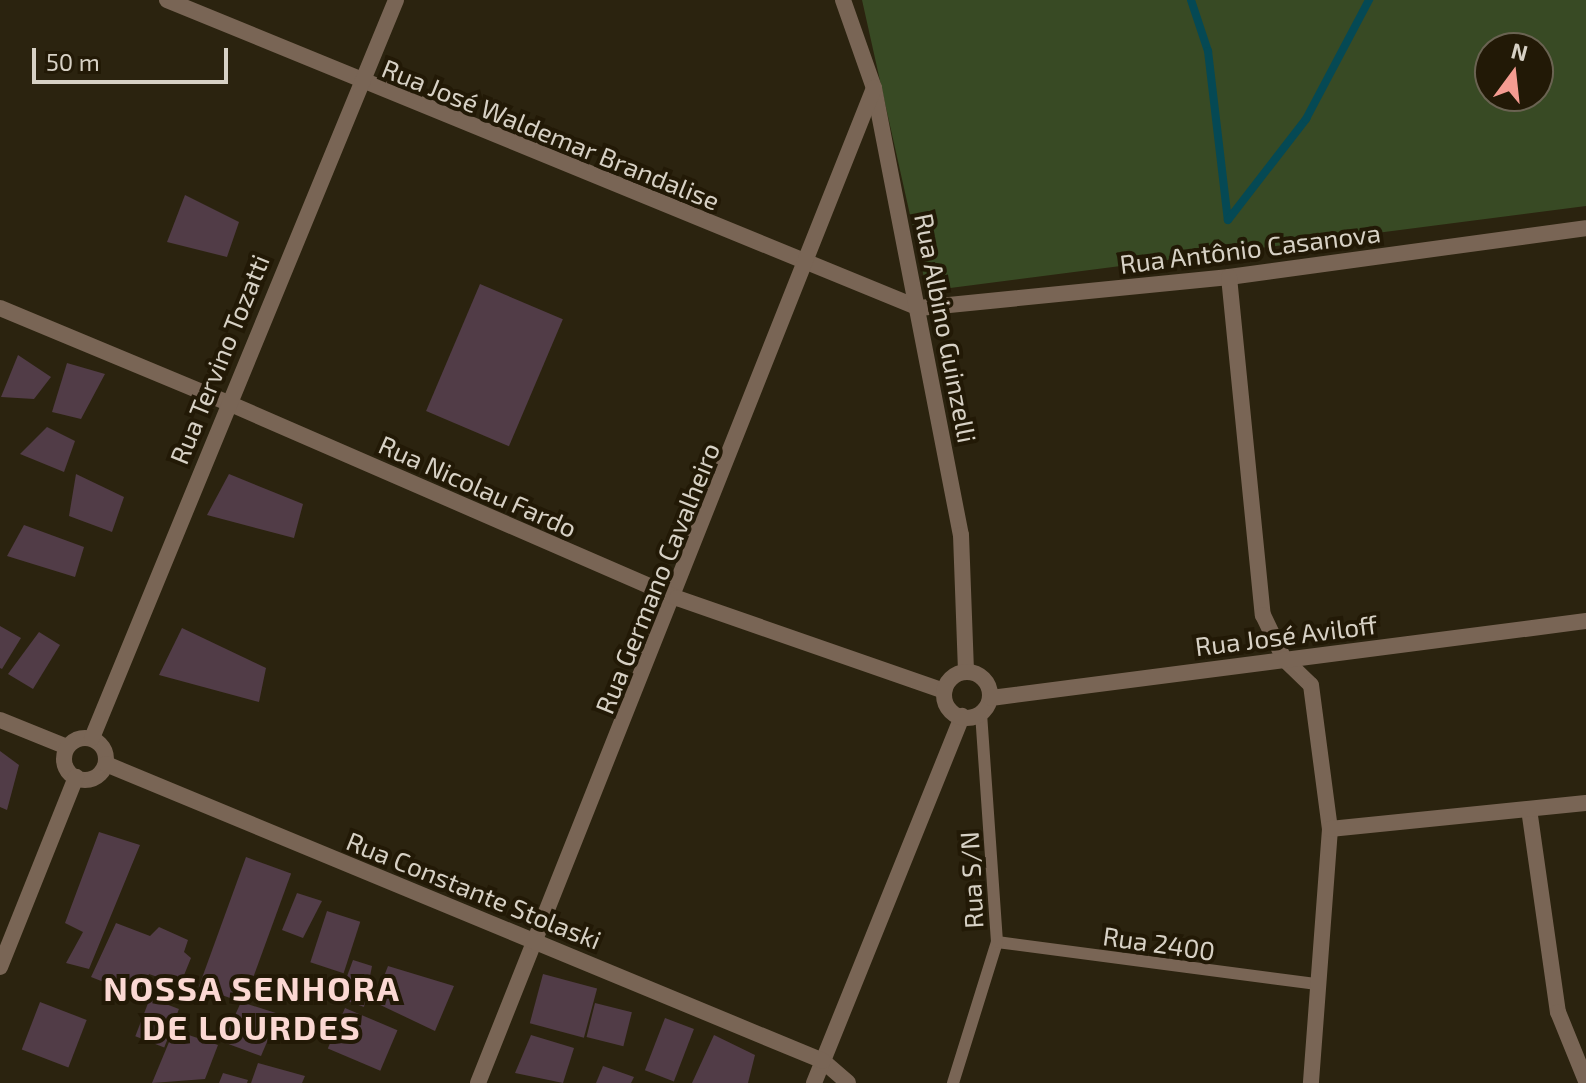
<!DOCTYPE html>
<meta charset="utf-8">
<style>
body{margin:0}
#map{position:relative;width:1586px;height:1083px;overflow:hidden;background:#2b230f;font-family:"Exo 2",sans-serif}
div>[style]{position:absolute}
.green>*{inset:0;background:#384a24}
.stream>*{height:8px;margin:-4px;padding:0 4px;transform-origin:4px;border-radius:4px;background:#054954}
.building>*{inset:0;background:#513c47;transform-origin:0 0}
.service>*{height:12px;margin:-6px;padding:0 6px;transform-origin:6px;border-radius:6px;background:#796555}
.minor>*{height:16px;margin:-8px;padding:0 8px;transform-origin:8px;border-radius:8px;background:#796555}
.tertiary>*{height:16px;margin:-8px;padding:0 8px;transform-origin:8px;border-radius:8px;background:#796555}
.tertiary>.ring{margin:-8px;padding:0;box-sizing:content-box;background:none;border:16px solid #796555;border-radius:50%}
span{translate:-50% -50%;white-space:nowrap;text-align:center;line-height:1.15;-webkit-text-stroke:8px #221906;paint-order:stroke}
.street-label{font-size:26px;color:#d7d1c5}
.district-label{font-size:34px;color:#fbd8d3;font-weight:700;letter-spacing:2px}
.north{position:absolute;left:1474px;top:32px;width:80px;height:80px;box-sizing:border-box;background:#221906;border:2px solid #6a6352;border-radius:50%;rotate:15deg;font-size:22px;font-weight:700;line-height:32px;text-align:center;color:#d7d1c5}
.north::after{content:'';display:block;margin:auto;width:28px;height:36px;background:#f59c91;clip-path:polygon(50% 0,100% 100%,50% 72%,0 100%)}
.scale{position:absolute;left:32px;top:48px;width:196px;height:36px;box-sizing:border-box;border:4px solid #d7d1c5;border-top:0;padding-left:10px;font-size:24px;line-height:28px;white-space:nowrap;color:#d7d1c5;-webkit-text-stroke:6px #221906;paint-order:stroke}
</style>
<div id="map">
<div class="green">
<i style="clip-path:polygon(evenodd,862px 0,1586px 0,1586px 206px,927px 291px,862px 0,1490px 48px,1538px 48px,1538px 96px,1490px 96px,1490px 48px)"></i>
</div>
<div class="stream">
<i style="left:1191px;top:0;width:54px;rotate:71.6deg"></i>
<i style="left:1208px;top:51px;width:170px;rotate:83.3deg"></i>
<i style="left:1228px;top:220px;width:128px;rotate:-52.3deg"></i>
<i style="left:1306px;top:119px;width:135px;rotate:-62.1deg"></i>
</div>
<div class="building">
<i style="clip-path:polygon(185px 195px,239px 222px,227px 257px,167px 242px)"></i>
<i style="left:480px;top:284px;width:90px;height:138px;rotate:23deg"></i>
<i style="clip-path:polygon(18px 355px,51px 377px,34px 399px,1px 397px)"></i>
<i style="clip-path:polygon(67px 363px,105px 374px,81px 419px,52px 412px)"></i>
<i style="clip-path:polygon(47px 427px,75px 441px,64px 472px,20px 454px)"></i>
<i style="clip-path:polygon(76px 474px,124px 497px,112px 532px,69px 516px)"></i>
<i style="clip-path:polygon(229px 474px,303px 504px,294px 538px,207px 515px)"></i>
<i style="clip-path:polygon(24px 525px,84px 547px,75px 577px,7px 556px)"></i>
<i style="clip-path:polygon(0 626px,21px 638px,2px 669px,0 668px)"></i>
<i style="clip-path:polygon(182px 628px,266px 668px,259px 702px,159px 675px)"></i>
<i style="clip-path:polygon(39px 632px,60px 645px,33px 689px,8px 674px)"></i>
<i style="clip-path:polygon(0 751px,19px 765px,7px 810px,0 807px)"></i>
<i style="clip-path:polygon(99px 832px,140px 845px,89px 969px,66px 963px,83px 932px,65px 923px)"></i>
<i style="left:246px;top:857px;width:48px;height:138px;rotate:20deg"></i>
<i style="clip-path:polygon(297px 893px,322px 901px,303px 938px,282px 930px)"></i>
<i style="left:327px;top:911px;width:35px;height:54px;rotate:18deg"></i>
<i style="clip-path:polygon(116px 923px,150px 936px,159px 927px,188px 940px,184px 952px,191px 958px,180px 985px,149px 974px,137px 995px,91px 977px)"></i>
<i style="clip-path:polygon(353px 960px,372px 966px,364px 1007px,339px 998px)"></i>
<i style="clip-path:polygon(388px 966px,454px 986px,435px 1031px,374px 1002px)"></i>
<i style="left:543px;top:974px;width:56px;height:51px;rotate:15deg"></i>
<i style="left:150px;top:998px;width:31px;height:41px;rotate:21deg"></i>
<i style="left:40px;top:1002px;width:50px;height:51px;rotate:21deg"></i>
<i style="clip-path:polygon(241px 1002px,279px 1014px,261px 1056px,223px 1042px)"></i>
<i style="left:595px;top:1003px;width:38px;height:35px;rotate:14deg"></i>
<i style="left:345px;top:1008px;width:57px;height:44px;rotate:23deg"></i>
<i style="left:665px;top:1018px;width:31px;height:56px;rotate:21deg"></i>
<i style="clip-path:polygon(174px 1030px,218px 1045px,205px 1079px,152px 1083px)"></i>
<i style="clip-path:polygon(531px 1035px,574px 1048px,563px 1083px,515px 1073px)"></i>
<i style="clip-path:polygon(714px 1035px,755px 1055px,748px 1083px,692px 1083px)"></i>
<i style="clip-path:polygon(258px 1063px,305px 1076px,302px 1083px,251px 1083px)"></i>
<i style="clip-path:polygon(603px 1066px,634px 1077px,631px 1083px,596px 1083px)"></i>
<i style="clip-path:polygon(223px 1073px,248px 1080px,247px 1083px,219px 1083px)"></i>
</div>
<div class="service">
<i style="left:997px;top:942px;width:321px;rotate:7.5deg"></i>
<i style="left:953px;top:1083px;width:148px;rotate:-72.7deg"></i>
<i style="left:997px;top:942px;width:228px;rotate:-94deg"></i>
</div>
<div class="minor">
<i style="left:167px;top:0;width:813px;rotate:22.27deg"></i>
<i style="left:919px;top:308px;width:312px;rotate:-5.7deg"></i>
<i style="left:1229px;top:277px;width:360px;rotate:-7.8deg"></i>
<i style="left:843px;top:0;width:93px;rotate:70.6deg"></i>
<i style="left:874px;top:88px;width:455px;rotate:79deg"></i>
<i style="left:961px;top:535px;width:136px;rotate:87.9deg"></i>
<i style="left:1229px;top:277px;width:340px;rotate:84.3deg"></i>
<i style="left:1263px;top:615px;width:49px;rotate:64.5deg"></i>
<i style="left:1284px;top:659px;width:37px;rotate:44deg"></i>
<i style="left:1311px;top:685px;width:145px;rotate:82.5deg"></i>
<i style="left:1330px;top:829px;width:255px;rotate:94.3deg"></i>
<i style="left:0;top:308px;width:245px;rotate:22.6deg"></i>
<i style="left:1529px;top:809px;width:205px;rotate:81.9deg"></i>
<i style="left:1558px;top:1012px;width:74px;rotate:67.9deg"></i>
<i style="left:1330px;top:829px;width:257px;rotate:-5.8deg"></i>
<i style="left:823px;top:1061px;width:33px;rotate:41deg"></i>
<i style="left:478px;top:1083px;width:1071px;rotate:-68.3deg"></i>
<i style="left:814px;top:1083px;width:396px;rotate:-68deg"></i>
</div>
<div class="tertiary">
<i style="left:226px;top:402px;width:492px;rotate:23.5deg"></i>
<i style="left:677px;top:598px;width:283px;rotate:19.2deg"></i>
<i class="ring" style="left:944px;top:672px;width:30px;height:30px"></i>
<i style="left:991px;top:698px;width:600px;rotate:-7.37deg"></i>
<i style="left:0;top:720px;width:72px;rotate:21.9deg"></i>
<i class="ring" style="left:64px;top:738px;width:26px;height:26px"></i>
<i style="left:92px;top:738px;width:798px;rotate:-67.61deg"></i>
<i style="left:106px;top:764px;width:776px;rotate:22.5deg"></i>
<i style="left:0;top:967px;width:205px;rotate:-68.2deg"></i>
</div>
<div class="street-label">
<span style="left:551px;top:134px;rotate:22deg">Rua José Waldemar Brandalise</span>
<span style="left:1250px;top:248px;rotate:-7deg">Rua Antônio Casanova</span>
<span style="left:946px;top:328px;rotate:79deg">Rua Albino Guinzelli</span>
<span style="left:219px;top:359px;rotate:-68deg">Rua Tervino Tozatti</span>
<span style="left:478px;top:486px;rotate:24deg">Rua Nicolau Fardo</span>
<span style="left:657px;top:578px;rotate:-68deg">Rua Germano Cavalheiro</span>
<span style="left:1286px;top:635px;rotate:-7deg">Rua José Aviloff</span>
<span style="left:971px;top:880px;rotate:-93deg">Rua S/N</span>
<span style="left:474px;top:890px;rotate:22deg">Rua Constante Stolaski</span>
<span style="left:1159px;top:943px;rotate:8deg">Rua 2400</span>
</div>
<div class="district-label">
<span style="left:252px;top:1007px">NOSSA SENHORA<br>DE LOURDES</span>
</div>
<div class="north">N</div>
<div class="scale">50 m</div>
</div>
